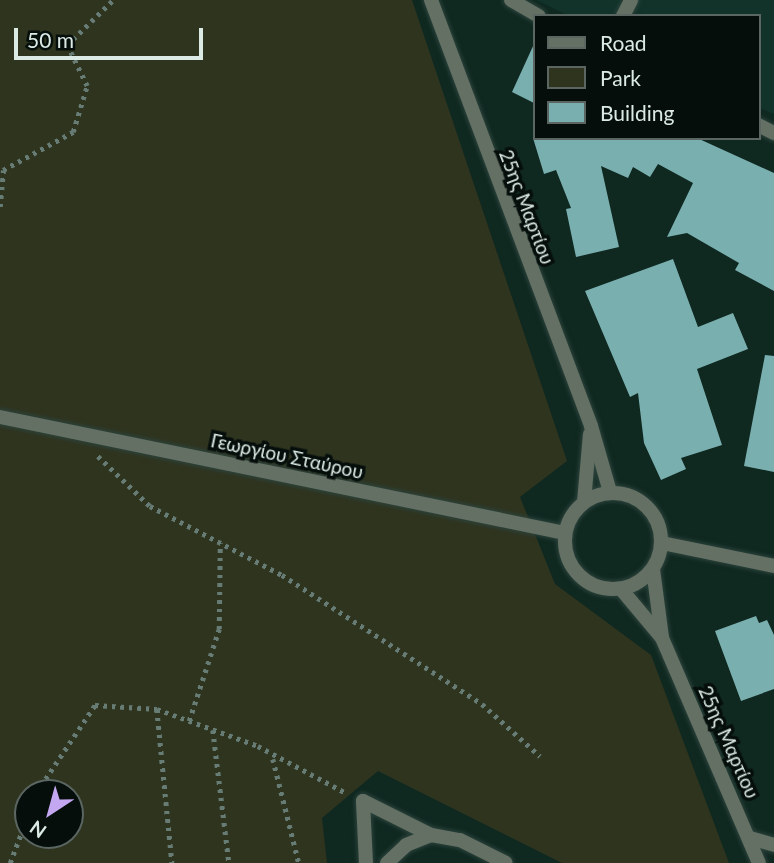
<!DOCTYPE html>
<meta charset="utf-8">
<style>
body{margin:0}
#map{position:relative;width:774px;height:863px;overflow:hidden;background:#0f2820;font-family:Lato,sans-serif}
div>[style]{position:absolute}
.built>*{inset:0;background:#11332a}
.green>*{inset:0;background:#2f341f}
.building>*{inset:0;background:#7aafb0}
.path>*{height:4.5px;margin-top:-2.25px;transform-origin:0;background:repeating-linear-gradient(90deg,#687c76 0 3.5px,transparent 0 8.5px)}
.roads{filter:drop-shadow(0 0 2px #2c433c) drop-shadow(0 0 2px #2c433c)}
.service>*{height:14px;margin:-7px;padding:0 7px;transform-origin:7px;border-radius:7px;background:#647064}
.minor>*{height:14px;margin:-7px;padding:0 7px;transform-origin:7px;border-radius:7px;background:#647064}
.minor>.ring{margin:-7px;padding:0;box-sizing:content-box;background:none;border:14px solid #647064;border-radius:50%}
span{translate:-50% -50%;white-space:nowrap;text-align:center;line-height:1.15;-webkit-text-stroke:7px #050e0b;paint-order:stroke}
.street-label{font-size:19px;color:#dceae5}
.legend{position:absolute;left:533px;top:14px;width:228px;height:126px;box-sizing:border-box;background:#050e0b;border:2px solid #5b6662;margin:0;padding:9px 12px;list-style:none;font-size:21px;color:#dceae5}
.legend li{display:flex;align-items:center;gap:14px;height:35px}
.legend b{width:35px;border:2px solid #5b6662}
.north{position:absolute;left:14px;top:779px;width:70px;height:70px;box-sizing:border-box;background:#050e0b;border:2px solid #5b6662;border-radius:50%;rotate:216deg;font-size:19px;font-weight:700;line-height:28px;text-align:center;color:#dceae5}
.north::after{content:'';display:block;margin:auto;width:24px;height:32px;background:#c4a7f1;clip-path:polygon(50% 0,100% 100%,50% 72%,0 100%)}
.scale{position:absolute;left:14px;top:28px;width:189px;height:32px;box-sizing:border-box;border:4px solid #dceae5;border-top:0;padding-left:9px;font-size:21px;line-height:24px;white-space:nowrap;color:#dceae5;-webkit-text-stroke:5px #050e0b;paint-order:stroke}
</style>
<div id="map">
<div class="built">
<i style="clip-path:polygon(536px 0,774px 0,774px 114px,758px 107px,758px 16px,569px 16px)"></i>
</div>
<div class="green">
<i style="clip-path:polygon(evenodd,0 0,412px 0,567px 461px,520px 497px,555px 584px,651px 655px,729px 863px,562px 863px,378px 771px,322px 818px,327px 863px,0 863px,0 0,28px 793px,70px 793px,70px 835px,28px 835px,28px 793px)"></i>
</div>
<div class="building">
<i style="clip-path:polygon(534px 44px,534px 103px,512px 92px)"></i>
<i style="clip-path:polygon(533px 138px,697px 138px,774px 173px,774px 291px,735px 270px,739px 263px,687px 233px,667px 237px,693px 183px,658px 164px,650px 177px,633px 167px,628px 178px,601px 166px,619px 247px,576px 257px,566px 209px,571px 208px,556px 170px,544px 174px)"></i>
<i style="clip-path:polygon(673px 259px,698px 327px,733px 313px,748px 349px,697px 369px,722px 445px,681px 458px,686px 469px,661px 480px,644px 443px,638px 393px,630px 397px,585px 291px)"></i>
<i style="clip-path:polygon(765px 355px,774px 356px,774px 472px,744px 466px)"></i>
<i style="clip-path:polygon(756px 616px,759px 623px,767px 620px,774px 635px,774px 689px,741px 701px,715px 631px)"></i>
</div>
<div class="path">
<i style="left:0;top:207px;width:37px;rotate:-85deg"></i>
<i style="left:3px;top:170px;width:80px;rotate:-28.5deg"></i>
<i style="left:73px;top:132px;width:48px;rotate:-73.1deg"></i>
<i style="left:87px;top:86px;width:46px;rotate:-116deg"></i>
<i style="left:67px;top:45px;width:64px;rotate:-44.4deg"></i>
<i style="left:98px;top:456px;width:72px;rotate:43.9deg"></i>
<i style="left:150px;top:506px;width:149px;rotate:27.6deg"></i>
<i style="left:282px;top:575px;width:238px;rotate:32.8deg"></i>
<i style="left:482px;top:704px;width:78px;rotate:41.9deg"></i>
<i style="left:157px;top:709px;width:155px;rotate:84.4deg"></i>
<i style="left:189px;top:721px;width:97px;rotate:-71.9deg"></i>
<i style="left:219px;top:629px;width:86px;rotate:-89.3deg"></i>
<i style="left:213px;top:730px;width:134px;rotate:83.1deg"></i>
<i style="left:273px;top:759px;width:107px;rotate:76deg"></i>
<i style="left:36px;top:793px;width:106px;rotate:-56.2deg"></i>
<i style="left:95px;top:705px;width:62px;rotate:3.7deg"></i>
<i style="left:157px;top:709px;width:108px;rotate:20.1deg"></i>
<i style="left:258px;top:746px;width:100px;rotate:28.1deg"></i>
<i style="left:10px;top:863px;width:51px;rotate:-69.4deg"></i>
</div>
<div class="roads">
<div class="service">
<i style="left:366px;top:863px;width:62px;rotate:-92.8deg"></i>
<i style="left:363px;top:801px;width:76px;rotate:26.6deg"></i>
</div>
<div class="minor">
<i style="left:431px;top:0;width:455px;rotate:69.4deg"></i>
<i style="left:591px;top:426px;width:69px;rotate:73.9deg"></i>
<i style="left:511px;top:0;width:32px;rotate:30deg"></i>
<i style="left:623px;top:16px;width:18px;rotate:-63deg"></i>
<i style="left:758px;top:125px;width:18px;rotate:27deg"></i>
<i style="left:0;top:417px;width:577px;rotate:11.6deg"></i>
<i class="ring" style="left:565px;top:493px;width:82px;height:82px"></i>
<i style="left:584px;top:502px;width:68px;rotate:-85deg"></i>
<i style="left:662px;top:543px;width:114px;rotate:11.6deg"></i>
<i style="left:653px;top:569px;width:69px;rotate:82.5deg"></i>
<i style="left:621px;top:589px;width:64px;rotate:50.1deg"></i>
<i style="left:662px;top:638px;width:245px;rotate:66.7deg"></i>
<i style="left:750px;top:838px;width:25px;rotate:16deg"></i>
<i style="left:387px;top:863px;width:26px;rotate:-43deg"></i>
<i style="left:406px;top:845px;width:27px;rotate:-22deg"></i>
<i style="left:431px;top:835px;width:29px;rotate:10deg"></i>
<i style="left:460px;top:840px;width:51px;rotate:26.6deg"></i>
</div>
</div>
<div class="street-label">
<span style="left:527px;top:207px;rotate:69deg">25ης Μαρτίου</span>
<span style="left:287px;top:456px;rotate:12deg">Γεωργίου Σταύρου</span>
<span style="left:729px;top:742px;rotate:66deg">25ης Μαρτίου</span>
</div>
<ul class="legend">
<li><b style="height:9px;background:#647064"></b>Road</li>
<li><b style="height:19px;background:#2f341f"></b>Park</li>
<li><b style="height:19px;background:#7aafb0"></b>Building</li>
</ul>
<div class="north">N</div>
<div class="scale">50 m</div>
</div>
